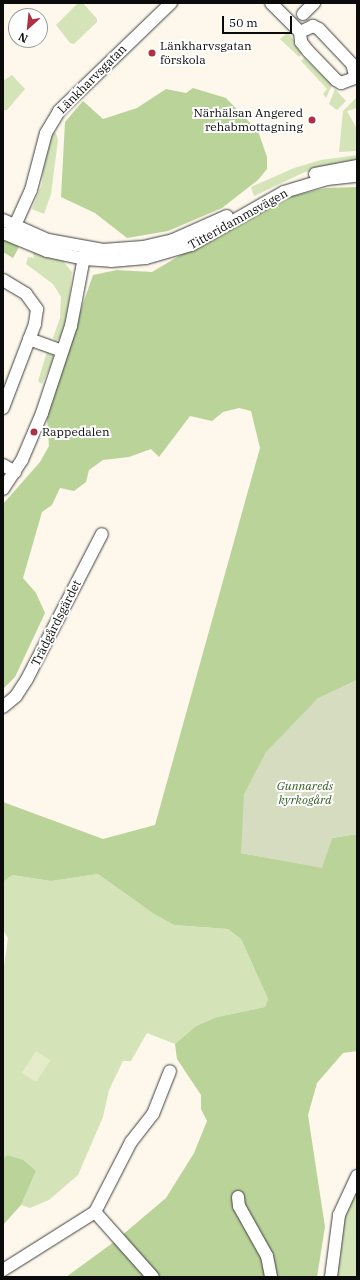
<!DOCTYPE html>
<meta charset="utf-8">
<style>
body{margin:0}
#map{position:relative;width:360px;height:1280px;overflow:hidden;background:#fdf8eb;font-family:"IBM Plex Serif",serif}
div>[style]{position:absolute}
.green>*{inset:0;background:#d4e4b8}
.forest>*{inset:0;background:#b9d399}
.cemetery>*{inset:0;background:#d6dcbf}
.pitch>*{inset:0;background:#e4ecc9;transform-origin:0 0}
.roads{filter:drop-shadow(0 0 1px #3e3e3e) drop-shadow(0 0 1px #3e3e3e)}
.minor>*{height:12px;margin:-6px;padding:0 6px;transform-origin:6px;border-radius:6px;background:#fff}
.dots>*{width:11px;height:11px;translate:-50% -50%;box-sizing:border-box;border:2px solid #fff;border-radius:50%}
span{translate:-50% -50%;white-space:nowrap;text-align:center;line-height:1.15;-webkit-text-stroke:4px #fff;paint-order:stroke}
.poi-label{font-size:12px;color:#0b0b0b}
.left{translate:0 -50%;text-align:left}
.right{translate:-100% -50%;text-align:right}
.street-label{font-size:12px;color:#0b0b0b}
.park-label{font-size:12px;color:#345d22;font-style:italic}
.frame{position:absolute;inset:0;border:4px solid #0b0b0b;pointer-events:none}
.north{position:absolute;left:8px;top:8px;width:40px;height:40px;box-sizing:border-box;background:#fff;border:1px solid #9d9d9d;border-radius:50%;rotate:207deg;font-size:11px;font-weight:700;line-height:16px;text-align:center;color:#0b0b0b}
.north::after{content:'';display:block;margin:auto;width:14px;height:18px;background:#ae3043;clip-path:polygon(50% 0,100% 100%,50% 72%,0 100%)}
.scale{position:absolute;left:222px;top:16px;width:70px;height:18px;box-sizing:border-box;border:2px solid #0b0b0b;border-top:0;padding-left:5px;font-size:12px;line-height:14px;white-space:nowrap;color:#0b0b0b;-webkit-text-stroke:3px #fff;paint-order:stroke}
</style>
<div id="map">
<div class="green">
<i style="clip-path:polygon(78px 3px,83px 3px,97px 19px,97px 22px,74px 44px,70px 43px,56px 25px)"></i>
<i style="clip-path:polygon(288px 32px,302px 53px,299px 57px,280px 39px)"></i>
<i style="clip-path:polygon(304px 58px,332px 85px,326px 98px,323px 94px,327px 89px,301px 61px)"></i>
<i style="clip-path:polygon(12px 75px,25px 89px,7px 110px,3px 110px,3px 81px)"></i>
<i style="clip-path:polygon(335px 89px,346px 101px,337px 110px,329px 104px)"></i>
<i style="clip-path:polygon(357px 97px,357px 108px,347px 111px,357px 129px,357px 151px,339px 152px,343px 111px)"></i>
<i style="clip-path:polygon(53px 132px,56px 133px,58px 140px,51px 194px,44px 214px,32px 209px,42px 184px,43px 169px)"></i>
<i style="clip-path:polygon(357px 155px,357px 162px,305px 172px,254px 196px,251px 187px,294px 168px,321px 160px)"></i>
<i style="clip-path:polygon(32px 250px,63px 261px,72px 272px,67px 320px,61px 337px,56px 341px,53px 338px,60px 318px,61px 297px,53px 284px,26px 264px,28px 257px,34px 258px)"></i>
<i style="clip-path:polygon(47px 352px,53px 355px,53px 360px,42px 384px,38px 381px)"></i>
<i style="clip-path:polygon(98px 874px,154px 914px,174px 925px,228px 929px,241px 939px,268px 999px,265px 1007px,217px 1017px,196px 1026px,175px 1044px,147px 1033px,131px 1061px,123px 1061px,109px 1090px,103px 1117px,78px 1175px,49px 1200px,30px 1208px,21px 1205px,36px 1171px,7px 1155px,3px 1159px,3px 973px,8px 938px,3px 930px,3px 882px,12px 875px,51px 881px)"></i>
<i style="clip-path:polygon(357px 1190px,357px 1277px,337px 1277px,343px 1215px)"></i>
</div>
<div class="forest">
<i style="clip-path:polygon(193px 88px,226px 98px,258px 131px,267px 157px,267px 169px,258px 180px,222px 208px,168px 231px,127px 238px,95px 213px,61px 197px,65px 122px,83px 101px,103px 119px,137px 108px,166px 89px,186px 93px)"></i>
<i style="clip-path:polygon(357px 187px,357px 680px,317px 699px,241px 853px,321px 867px,332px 838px,357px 834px,357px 1051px,343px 1053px,317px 1083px,308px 1115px,325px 1227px,317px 1277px,66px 1277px,114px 1242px,166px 1198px,194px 1153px,207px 1121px,201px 1109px,201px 1095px,177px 1059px,175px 1044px,196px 1026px,217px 1017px,265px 1007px,268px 999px,241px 939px,228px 929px,174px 925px,154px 914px,98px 874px,51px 881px,12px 875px,3px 882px,3px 802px,103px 839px,155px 825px,260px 448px,251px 411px,239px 408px,223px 412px,212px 421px,190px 416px,159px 457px,151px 449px,129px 457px,103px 460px,89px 470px,86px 482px,74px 491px,60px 488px,52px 505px,42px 512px,23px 578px,36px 593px,45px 613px,15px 677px,3px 689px,3px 504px,40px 462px,49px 446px,47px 419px,56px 381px,93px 275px,117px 270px,152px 272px,248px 215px,288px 197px,326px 188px)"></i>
<i style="clip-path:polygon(3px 239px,19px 247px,13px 258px,3px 252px)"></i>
<i style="clip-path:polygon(7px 1155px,23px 1160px,36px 1171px,21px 1205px,3px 1225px,3px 1159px)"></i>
</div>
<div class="cemetery">
<i style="clip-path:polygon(357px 680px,357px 834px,332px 838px,322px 868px,241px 853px,244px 794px,266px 752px,317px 699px)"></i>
</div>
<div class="pitch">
<i style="left:36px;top:1051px;width:17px;height:26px;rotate:33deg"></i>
</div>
<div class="roads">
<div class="minor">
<i style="left:271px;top:3px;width:41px;rotate:45deg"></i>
<i style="left:300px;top:32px;width:10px;rotate:84deg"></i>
<i style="left:301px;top:42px;width:11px;rotate:52deg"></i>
<i style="left:308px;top:51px;width:40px;rotate:46deg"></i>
<i style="left:336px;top:80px;width:6px;rotate:31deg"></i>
<i style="left:341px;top:83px;width:12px;rotate:-20deg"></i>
<i style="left:352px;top:79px;width:5px;rotate:-53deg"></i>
<i style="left:355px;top:75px;width:11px;rotate:-105deg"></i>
<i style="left:352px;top:64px;width:48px;rotate:-133.3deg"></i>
<i style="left:319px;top:29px;width:7px;rotate:-153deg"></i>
<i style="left:313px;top:26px;width:14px;rotate:155deg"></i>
<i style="left:303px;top:14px;width:16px;rotate:-45deg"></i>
<i style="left:315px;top:174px;width:43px;rotate:-10.8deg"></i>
<i style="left:3px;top:220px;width:49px;rotate:24deg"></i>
<i style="left:48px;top:240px;width:56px;rotate:10.3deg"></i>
<i style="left:103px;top:250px;width:40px;rotate:-4.3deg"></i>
<i style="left:143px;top:247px;width:31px;rotate:-13deg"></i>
<i style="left:173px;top:240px;width:59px;rotate:-24deg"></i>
<i style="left:12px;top:232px;width:46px;rotate:-65.7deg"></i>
<i style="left:31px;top:190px;width:59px;rotate:-75.3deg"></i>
<i style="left:46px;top:133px;width:26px;rotate:-59deg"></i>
<i style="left:59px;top:111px;width:156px;rotate:-44deg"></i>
<i style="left:3px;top:233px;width:48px;rotate:22.2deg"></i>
<i style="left:47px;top:251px;width:38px;rotate:12deg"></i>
<i style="left:84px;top:259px;width:27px;rotate:4deg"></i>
<i style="left:111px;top:261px;width:35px;rotate:-5deg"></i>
<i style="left:146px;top:258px;width:47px;rotate:-16.1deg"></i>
<i style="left:191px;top:245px;width:107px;rotate:-29.7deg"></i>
<i style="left:284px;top:192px;width:45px;rotate:-16.8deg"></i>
<i style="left:327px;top:179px;width:30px;rotate:-6deg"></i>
<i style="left:3px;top:280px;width:27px;rotate:31deg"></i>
<i style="left:26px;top:294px;width:19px;rotate:54deg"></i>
<i style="left:37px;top:309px;width:15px;rotate:98deg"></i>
<i style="left:35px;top:324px;width:90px;rotate:110.9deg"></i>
<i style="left:29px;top:339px;width:35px;rotate:20deg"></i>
<i style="left:3px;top:465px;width:14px;rotate:30deg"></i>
<i style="left:3px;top:489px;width:35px;rotate:-57deg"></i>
<i style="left:22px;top:460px;width:51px;rotate:-66.9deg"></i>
<i style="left:42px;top:413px;width:92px;rotate:-71.6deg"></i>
<i style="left:71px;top:326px;width:75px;rotate:-79.3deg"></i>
<i style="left:3px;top:707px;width:17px;rotate:-40deg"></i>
<i style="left:16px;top:696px;width:20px;rotate:-57deg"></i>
<i style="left:27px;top:679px;width:163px;rotate:-62.7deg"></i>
<i style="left:238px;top:1197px;width:9px;rotate:84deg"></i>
<i style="left:239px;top:1206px;width:57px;rotate:60.8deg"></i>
<i style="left:267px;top:1256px;width:21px;rotate:79deg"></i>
<i style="left:95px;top:1212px;width:87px;rotate:48.3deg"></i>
<i style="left:3px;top:1270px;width:109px;rotate:-32.2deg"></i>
<i style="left:95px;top:1212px;width:79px;rotate:-62.8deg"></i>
<i style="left:131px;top:1142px;width:36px;rotate:-52deg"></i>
<i style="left:153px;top:1114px;width:46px;rotate:-68.4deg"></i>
<i style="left:331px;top:1277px;width:63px;rotate:-82.6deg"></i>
<i style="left:339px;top:1215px;width:43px;rotate:-65.2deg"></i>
</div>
</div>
<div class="dots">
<i style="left:152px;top:53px;background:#ae3043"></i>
<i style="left:312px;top:120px;background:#ae3043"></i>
<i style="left:34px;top:432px;background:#ae3043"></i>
</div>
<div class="poi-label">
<span class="left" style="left:160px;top:53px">Länkharvsgatan<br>förskola</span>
<span class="right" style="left:303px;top:120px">Närhälsan Angered<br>rehabmottagning</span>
<span class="left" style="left:42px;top:432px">Rappedalen</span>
</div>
<div class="street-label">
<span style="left:92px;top:79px;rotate:-45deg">Länkharvsgatan</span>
<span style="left:238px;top:219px;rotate:-29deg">Titteridammsvägen</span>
<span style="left:56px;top:623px;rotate:-63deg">Trädgårdsgärdet</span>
</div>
<div class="park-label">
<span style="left:305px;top:793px">Gunnareds<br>kyrkogård</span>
</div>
<div class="frame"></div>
<div class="north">N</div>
<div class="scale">50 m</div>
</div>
